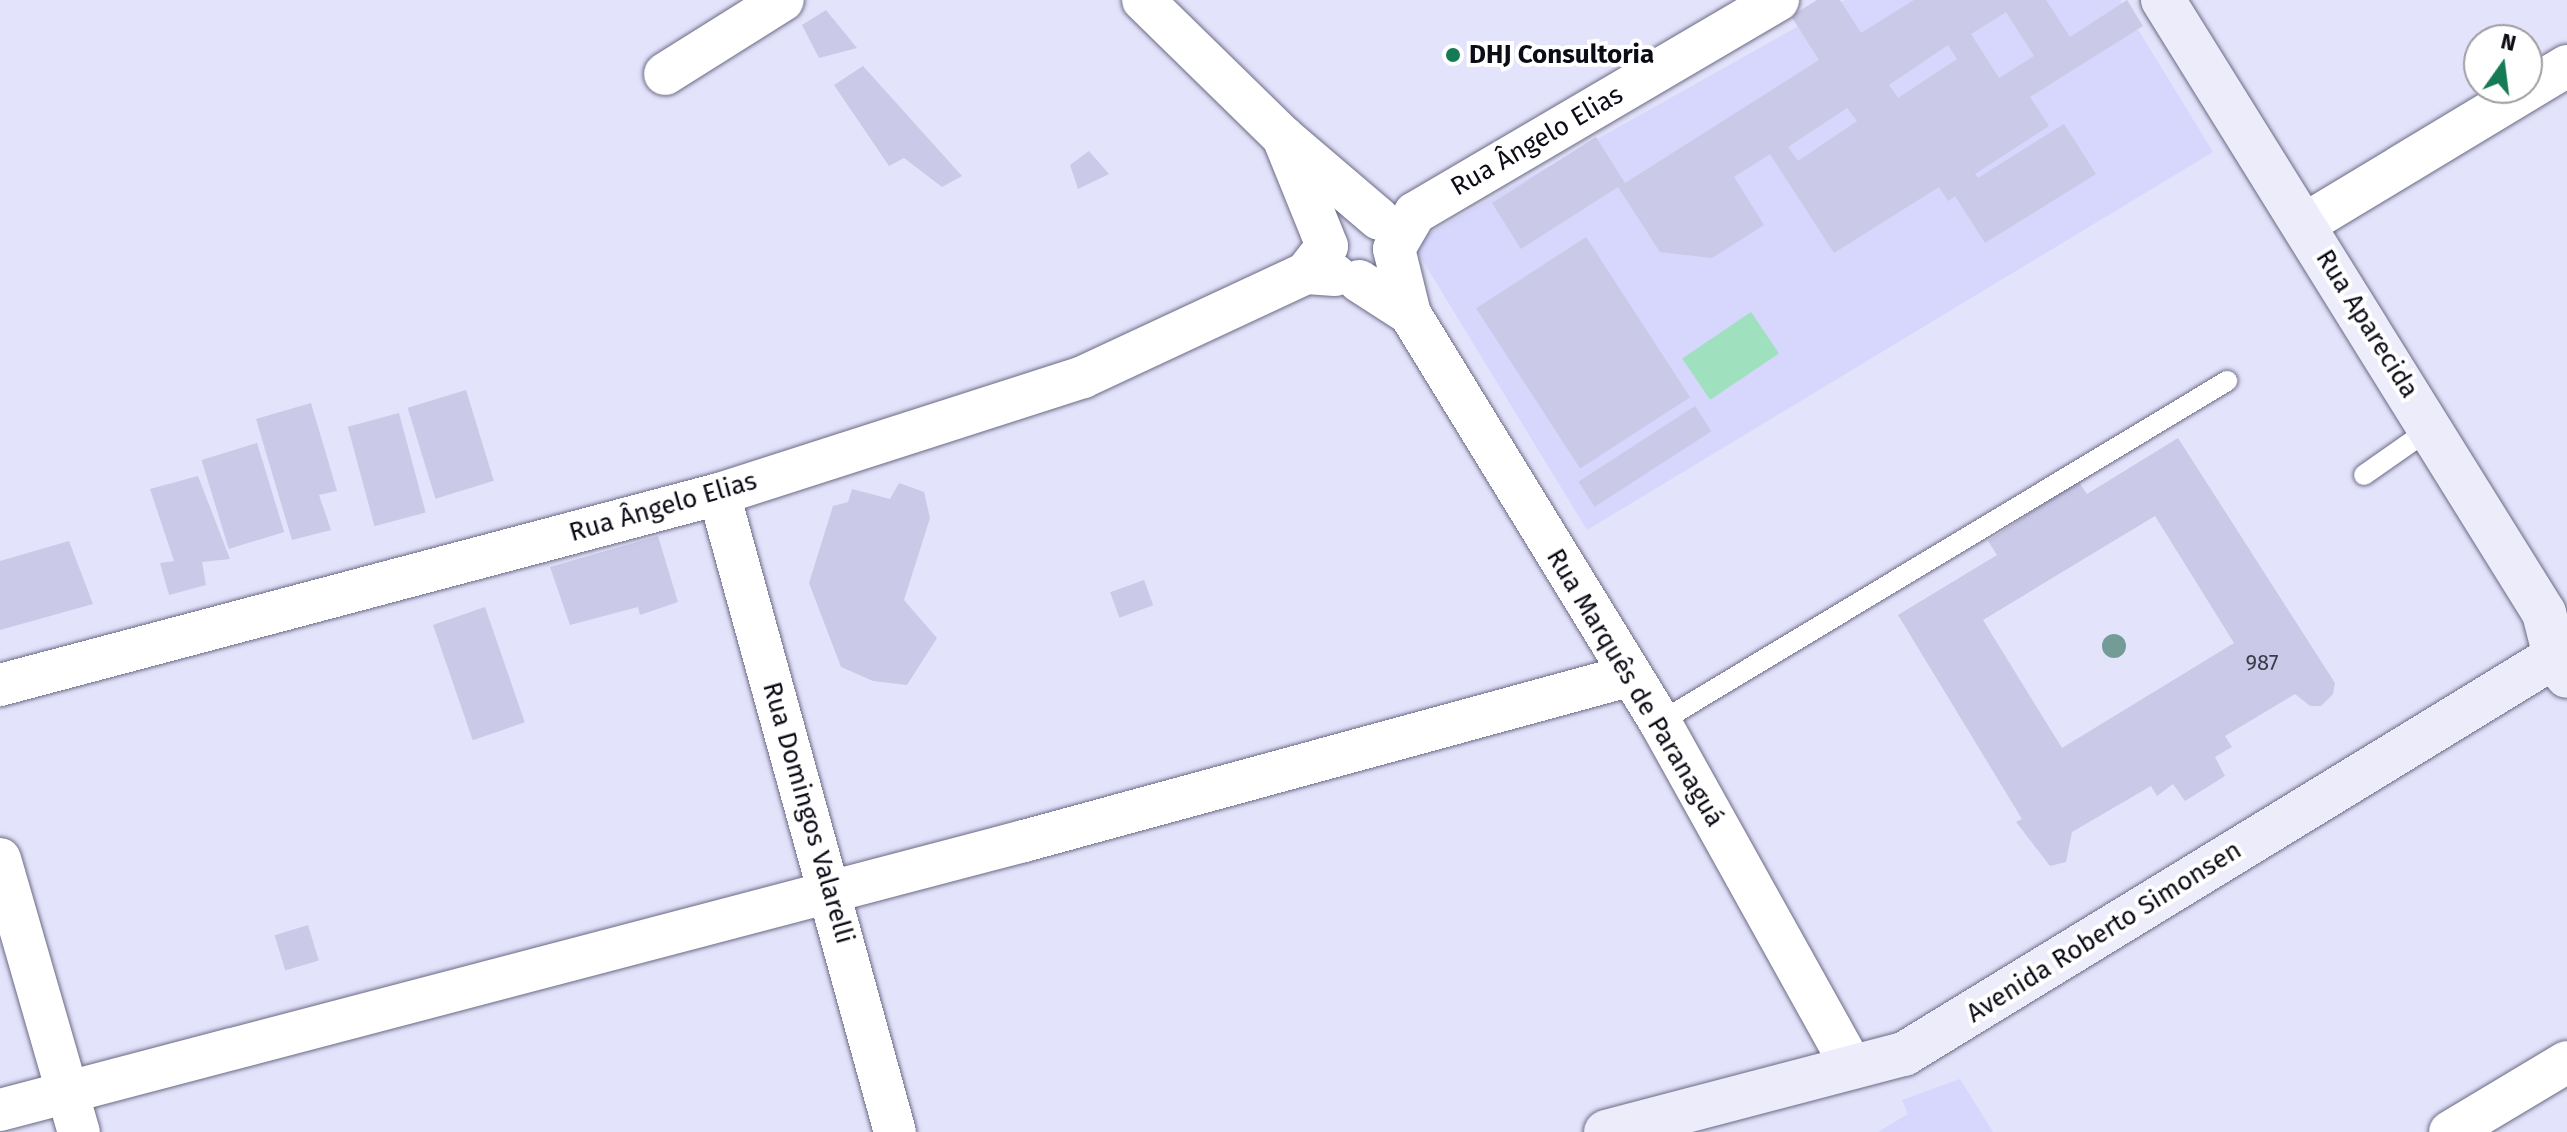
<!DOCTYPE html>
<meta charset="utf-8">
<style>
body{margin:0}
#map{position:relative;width:2567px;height:1132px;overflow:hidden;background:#e3e3fb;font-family:"Fira Sans",sans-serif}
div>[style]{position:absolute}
.built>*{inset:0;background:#d7d6fc}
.green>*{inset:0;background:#9fe0be;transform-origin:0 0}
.building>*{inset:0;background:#cac9e7;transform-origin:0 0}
.roads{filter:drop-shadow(0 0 2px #6b6a85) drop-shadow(0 0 2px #6b6a85)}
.lane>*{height:20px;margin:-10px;padding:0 10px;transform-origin:10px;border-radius:10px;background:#fff}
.street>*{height:42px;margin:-21px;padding:0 21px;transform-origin:21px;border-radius:21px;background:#fff}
.secondary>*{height:44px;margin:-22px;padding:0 22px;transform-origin:22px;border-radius:22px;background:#ececfb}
.trees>*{width:24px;height:24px;margin:-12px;border-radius:50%;background:#739c96}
.dots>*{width:22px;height:22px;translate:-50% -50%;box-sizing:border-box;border:4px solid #fff;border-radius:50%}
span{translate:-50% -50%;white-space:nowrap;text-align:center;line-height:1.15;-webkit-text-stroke:8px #fff;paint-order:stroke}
.number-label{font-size:22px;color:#3c3b4a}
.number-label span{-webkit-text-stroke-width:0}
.poi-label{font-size:26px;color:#0c0c16;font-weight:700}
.left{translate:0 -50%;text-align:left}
.street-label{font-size:26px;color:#0c0c16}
.north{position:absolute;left:2463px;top:24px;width:80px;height:80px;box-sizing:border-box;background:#fff;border:2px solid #9e9ea2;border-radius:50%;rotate:14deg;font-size:22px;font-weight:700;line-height:32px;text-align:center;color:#0c0c16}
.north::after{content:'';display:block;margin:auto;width:28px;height:36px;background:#167b54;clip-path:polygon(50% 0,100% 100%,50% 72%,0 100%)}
</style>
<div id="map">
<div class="built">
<i style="clip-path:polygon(1845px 0,2120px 0,2213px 152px,1587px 530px,1412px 243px)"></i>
<i style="clip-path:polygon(1960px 1079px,1993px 1132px,1878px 1132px,1908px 1114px,1902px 1100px)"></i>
</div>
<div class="green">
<i style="left:1751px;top:312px;width:50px;height:83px;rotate:56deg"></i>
</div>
<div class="building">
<i style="clip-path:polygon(evenodd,1817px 0,1840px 0,1861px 33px,1914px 0,2046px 0,2070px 37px,2127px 0,2143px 26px,2030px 97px,2049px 126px,1975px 174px,1978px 178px,2064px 124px,2096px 174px,1985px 243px,1955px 196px,1948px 201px,1939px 187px,1834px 253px,1770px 154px,1734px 177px,1764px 225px,1712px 258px,1660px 252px,1618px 187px,1521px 249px,1492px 203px,1596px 137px,1625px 183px,1819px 60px,1791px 16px,1817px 0,2006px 12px,2034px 56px,1999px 78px,1971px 34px,2006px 12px,1817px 0,1948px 45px,1957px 59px,1898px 98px,1889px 85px,1948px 45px,1817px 0,1847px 108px,1857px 121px,1798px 161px,1788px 147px,1847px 108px)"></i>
<i style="clip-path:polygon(826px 10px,857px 48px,819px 58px,802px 25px)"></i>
<i style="clip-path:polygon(863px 66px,962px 176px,942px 187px,904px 158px,889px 166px,834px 85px)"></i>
<i style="clip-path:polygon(1089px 151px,1109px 174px,1078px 189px,1070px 165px)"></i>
<i style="left:1586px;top:237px;width:191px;height:131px;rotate:57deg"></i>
<i style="left:466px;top:390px;width:95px;height:61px;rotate:73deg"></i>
<i style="clip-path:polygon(311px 403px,337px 491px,319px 495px,331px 530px,292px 540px,256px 419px)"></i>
<i style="left:1695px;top:406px;width:30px;height:139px;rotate:57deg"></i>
<i style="left:399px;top:413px;width:103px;height:53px;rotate:75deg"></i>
<i style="clip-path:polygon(evenodd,2178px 438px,2335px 683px,2333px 694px,2321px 706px,2310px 706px,2295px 694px,2225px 736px,2232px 747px,2215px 757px,2225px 776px,2185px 801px,2173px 784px,2157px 796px,2151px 786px,2072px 832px,2066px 862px,2050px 866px,2016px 822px,2022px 819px,1898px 615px,1997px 555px,1988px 541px,2078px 481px,2087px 494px,2178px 438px,2155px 516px,2234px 643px,2062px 748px,1983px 620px,2155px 516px)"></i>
<i style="left:257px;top:443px;width:93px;height:58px;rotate:73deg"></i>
<i style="clip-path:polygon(198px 476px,230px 559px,202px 562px,206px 585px,169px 595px,160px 563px,174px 561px,150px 489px)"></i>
<i style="clip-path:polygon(899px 483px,924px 492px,930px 518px,904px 600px,937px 638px,907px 685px,873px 681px,841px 667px,809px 583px,833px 506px,848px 502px,852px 489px,890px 499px)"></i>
<i style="clip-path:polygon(658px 536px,678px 602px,640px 615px,638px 607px,570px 625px,550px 567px)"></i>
<i style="clip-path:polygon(69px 541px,93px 604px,0 630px,0 561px)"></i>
<i style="left:1144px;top:580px;width:27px;height:36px;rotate:70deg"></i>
<i style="left:485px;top:607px;width:122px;height:55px;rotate:71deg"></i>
<i style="left:308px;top:925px;width:37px;height:35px;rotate:73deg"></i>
</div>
<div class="roads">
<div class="lane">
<i style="left:2364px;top:475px;width:82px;rotate:-35deg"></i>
<i style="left:1660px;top:722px;width:662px;rotate:-31.02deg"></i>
</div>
<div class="street">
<i style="left:1143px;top:0;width:196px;rotate:44.4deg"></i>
<i style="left:665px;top:74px;width:139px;rotate:-32.1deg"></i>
<i style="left:2305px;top:224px;width:306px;rotate:-31.1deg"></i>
<i style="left:1335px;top:275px;width:29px;rotate:-176deg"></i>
<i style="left:1306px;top:273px;width:34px;rotate:-52deg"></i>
<i style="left:1327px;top:246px;width:118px;rotate:-112deg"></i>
<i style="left:1283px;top:137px;width:126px;rotate:40.5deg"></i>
<i style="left:1359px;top:281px;width:61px;rotate:32.9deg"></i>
<i style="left:1410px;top:314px;width:67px;rotate:-103.8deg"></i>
<i style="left:1394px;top:249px;width:42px;rotate:-59.7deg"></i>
<i style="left:1415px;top:213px;width:421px;rotate:-30.4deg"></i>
<i style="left:1410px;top:314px;width:479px;rotate:58.5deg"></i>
<i style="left:1660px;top:722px;width:395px;rotate:60.9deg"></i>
<i style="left:719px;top:494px;width:662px;rotate:74.58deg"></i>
<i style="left:0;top:685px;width:744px;rotate:-14.88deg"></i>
<i style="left:719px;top:494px;width:382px;rotate:-17.8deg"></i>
<i style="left:1083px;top:377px;width:246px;rotate:-25deg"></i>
<i style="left:0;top:859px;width:284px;rotate:73.9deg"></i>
<i style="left:0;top:1110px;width:1059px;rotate:-14.72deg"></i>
<i style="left:1024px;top:841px;width:626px;rotate:-15.28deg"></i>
<i style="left:2450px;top:1132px;width:136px;rotate:-30.9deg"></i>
</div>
<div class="secondary">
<i style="left:2163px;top:0;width:722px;rotate:58.14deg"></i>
<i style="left:2544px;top:613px;width:44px;rotate:75.7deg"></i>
<i style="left:2555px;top:656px;width:23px;rotate:59deg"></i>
<i style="left:1606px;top:1132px;width:308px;rotate:-14.7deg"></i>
<i style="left:1904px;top:1054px;width:777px;rotate:-31.42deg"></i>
</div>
</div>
<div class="trees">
<i style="left:2114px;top:646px"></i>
</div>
<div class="dots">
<i style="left:1453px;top:55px;background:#167b54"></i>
</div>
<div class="number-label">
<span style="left:2262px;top:663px">987</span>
</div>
<div class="poi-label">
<span class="left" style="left:1469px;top:55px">DHJ Consultoria</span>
</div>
<div class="street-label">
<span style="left:1537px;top:141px;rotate:-30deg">Rua Ângelo Elias</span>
<span style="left:2367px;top:324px;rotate:58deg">Rua Aparecida</span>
<span style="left:663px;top:507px;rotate:-16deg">Rua Ângelo Elias</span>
<span style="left:1635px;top:688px;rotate:59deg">Rua Marquês de Paranaguá</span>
<span style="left:808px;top:813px;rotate:74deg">Rua Domingos Valarelli</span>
<span style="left:2104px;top:932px;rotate:-32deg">Avenida Roberto Simonsen</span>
</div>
<div class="north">N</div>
</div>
